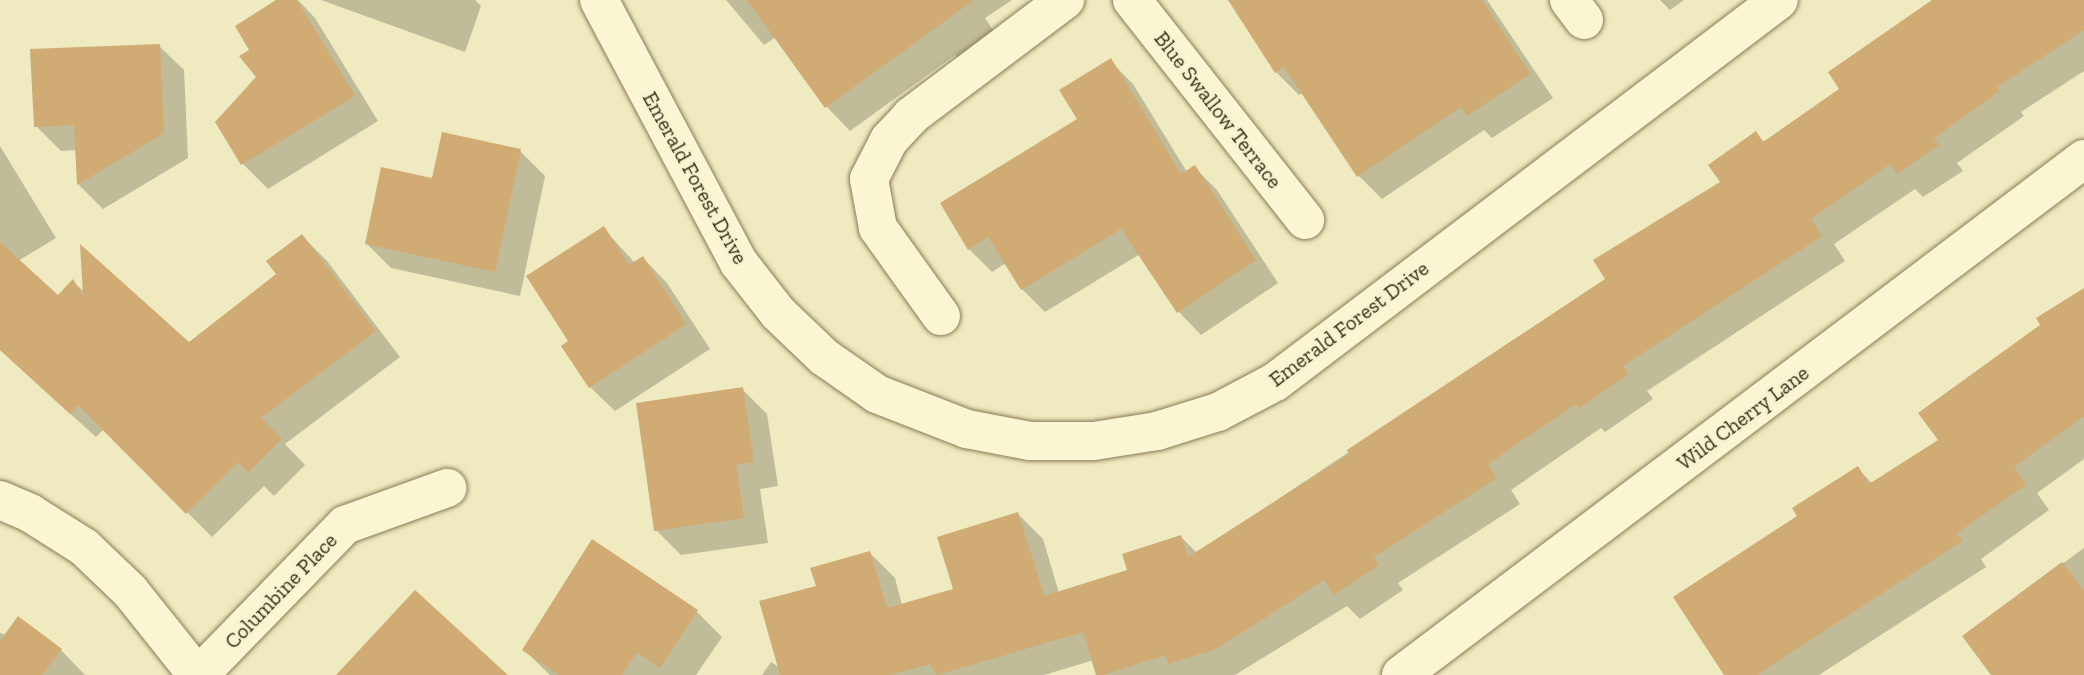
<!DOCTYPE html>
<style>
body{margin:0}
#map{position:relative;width:2084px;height:675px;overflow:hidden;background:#f0eac0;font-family:"Zilla Slab",serif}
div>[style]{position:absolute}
.shadow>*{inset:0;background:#0003}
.building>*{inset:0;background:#d0ab74}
.roads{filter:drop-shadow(0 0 2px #8a7b57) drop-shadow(0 0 2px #8a7b57)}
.minor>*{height:38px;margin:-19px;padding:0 19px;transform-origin:19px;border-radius:19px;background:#faf6d3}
span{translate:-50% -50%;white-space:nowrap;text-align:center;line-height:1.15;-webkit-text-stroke:6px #f7f3d0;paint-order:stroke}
.street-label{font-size:21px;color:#382f1c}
</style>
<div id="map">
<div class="shadow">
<i style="clip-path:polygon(279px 0,298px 0,315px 18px,378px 121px,268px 189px,243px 164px,217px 122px,259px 77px,252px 51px)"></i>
<i style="clip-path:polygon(321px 0,475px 0,481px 6px,465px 52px)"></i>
<i style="clip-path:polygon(726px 0,1012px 0,985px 18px,997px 36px,961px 61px,955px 55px,850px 131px,827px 107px,776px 37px,764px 45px)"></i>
<i style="clip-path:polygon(1230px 0,1487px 0,1553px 98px,1492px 138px,1484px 130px,1382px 199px,1359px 176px,1303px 93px,1299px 95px,1276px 72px)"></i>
<i style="clip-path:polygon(1660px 0,1684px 0,1670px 10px)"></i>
<i style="clip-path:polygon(1935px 0,2084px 0,2084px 71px,2021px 112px,2024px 116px,1957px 163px,1963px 171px,1923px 197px,1915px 189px,1834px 244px,1845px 261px,1647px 391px,1653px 399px,1605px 432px,1601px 428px,1511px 490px,1520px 504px,1398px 583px,1403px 590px,1360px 619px,1347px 606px,1235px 675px,1098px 675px,1094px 660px,1044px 675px,762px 675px,771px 662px,779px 667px,818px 587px,870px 553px,895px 578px,902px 605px,955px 590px,1018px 514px,1043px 539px,1059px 593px,1129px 571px,1181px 537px,1197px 553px,1607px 280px,1723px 183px,1756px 133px,1765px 143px,1842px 90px)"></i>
<i style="clip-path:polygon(159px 46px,184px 70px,188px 158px,103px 209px,79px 185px,77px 150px,61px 151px,36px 126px)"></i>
<i style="clip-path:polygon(1110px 61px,1133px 84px,1187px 172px,1194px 167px,1217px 190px,1278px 283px,1201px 335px,1178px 311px,1140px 254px,1045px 312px,1022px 289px,1006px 263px,992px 272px,969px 249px,1079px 119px)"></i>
<i style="clip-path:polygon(0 146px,56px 238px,18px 261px,58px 298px,73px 281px,85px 293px,189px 344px,279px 274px,302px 236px,327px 261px,400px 357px,285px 444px,305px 465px,274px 496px,264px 486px,212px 537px,104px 429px,96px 437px,0 350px)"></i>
<i style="clip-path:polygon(520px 151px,545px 176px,520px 296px,391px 268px,366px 243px,433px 180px)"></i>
<i style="clip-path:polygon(603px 228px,635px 263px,643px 258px,667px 283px,710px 349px,615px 411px,590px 387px,570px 342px)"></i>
<i style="clip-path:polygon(2084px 306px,2084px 459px,2037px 493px,2049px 510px,1981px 559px,1986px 567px,1819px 675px,1727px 675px,1799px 516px,1858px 469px,1873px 484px,1940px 440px)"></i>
<i style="clip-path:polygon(742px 389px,767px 414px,778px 486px,760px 489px,768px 543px,681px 555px,656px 530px)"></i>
<i style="clip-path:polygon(593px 542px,697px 612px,722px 637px,696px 675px,550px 675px,524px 650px)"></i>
<i style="clip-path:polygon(2084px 548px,2084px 675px,1993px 675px,1964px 636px)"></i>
<i style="clip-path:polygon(0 633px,61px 650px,85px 675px,0 675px)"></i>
</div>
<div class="building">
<i style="clip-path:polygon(276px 0,297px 0,355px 96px,241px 165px,215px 122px,256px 77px,239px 56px,249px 50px,235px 26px)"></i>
<i style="clip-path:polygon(747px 0,974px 0,825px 108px)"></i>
<i style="clip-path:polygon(1228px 0,1482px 0,1530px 74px,1467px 116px,1461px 107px,1357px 177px,1284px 67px,1275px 73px)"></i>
<i style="clip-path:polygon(1932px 0,2084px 0,2084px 30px,1997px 87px,2000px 91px,1934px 138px,1939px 145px,1897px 174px,1890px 164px,1811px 219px,1822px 236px,1623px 366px,1629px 374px,1579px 408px,1576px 404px,1488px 464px,1497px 478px,1374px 557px,1379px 565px,1334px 595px,1324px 580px,1216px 649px,1168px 664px,1165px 655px,1103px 675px,1096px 675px,1083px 632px,937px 675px,930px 664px,890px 675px,780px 675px,759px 601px,816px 586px,810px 568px,870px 551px,887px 608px,953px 589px,937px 537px,1018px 512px,1044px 596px,1127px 570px,1122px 554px,1181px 535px,1188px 557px,1349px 454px,1347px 450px,1605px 279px,1593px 260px,1720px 182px,1708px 165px,1756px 131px,1763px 142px,1839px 89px,1828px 72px)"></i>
<i style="clip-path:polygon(160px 44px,164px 133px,77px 185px,74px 125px,34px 127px,30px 49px)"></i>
<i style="clip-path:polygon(1111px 58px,1181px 174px,1195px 165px,1256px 260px,1177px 313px,1121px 229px,1021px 290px,988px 237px,968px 250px,940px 203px,1077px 119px,1059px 90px)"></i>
<i style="clip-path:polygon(442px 132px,521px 149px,495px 272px,365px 244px,381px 167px,432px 178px)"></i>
<i style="clip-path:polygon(604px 226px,629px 265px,643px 256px,686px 324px,589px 388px,561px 346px,568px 341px,526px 276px)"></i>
<i style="clip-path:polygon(302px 234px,376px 331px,261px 418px,282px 439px,248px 473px,238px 462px,186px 514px,78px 405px,70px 414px,0 350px,0 242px,58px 295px,73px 279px,83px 296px,80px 244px,189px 342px,276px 274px,266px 261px)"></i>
<i style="clip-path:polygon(2084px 288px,2084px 416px,2014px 467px,2026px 485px,1957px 533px,1962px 541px,1757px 675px,1724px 675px,1673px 597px,1797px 516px,1792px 508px,1858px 466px,1869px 484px,1938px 440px,1918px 413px,2040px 325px,2036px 318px)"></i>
<i style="clip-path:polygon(743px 387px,754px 462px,736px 465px,744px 518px,654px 531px,636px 403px)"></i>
<i style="clip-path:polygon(592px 539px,698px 610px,660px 668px,637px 652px,622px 675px,559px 675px,522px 650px)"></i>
<i style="clip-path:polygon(2062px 562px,2084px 591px,2084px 675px,1991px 675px,1962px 636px)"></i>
<i style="clip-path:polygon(415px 590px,508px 675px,336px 675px)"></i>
<i style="clip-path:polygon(18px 616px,62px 649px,42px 675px,0 675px,0 641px)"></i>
</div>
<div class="roads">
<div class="minor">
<i style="left:599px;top:0;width:298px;rotate:62deg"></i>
<i style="left:739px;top:263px;width:63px;rotate:52deg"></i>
<i style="left:778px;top:313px;width:64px;rotate:43.7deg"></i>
<i style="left:824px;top:357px;width:65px;rotate:34.9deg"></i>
<i style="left:877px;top:394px;width:97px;rotate:21.3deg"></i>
<i style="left:967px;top:429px;width:64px;rotate:10.8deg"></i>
<i style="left:1030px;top:441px;width:64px"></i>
<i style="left:1094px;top:441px;width:64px;rotate:-9deg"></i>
<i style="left:1157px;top:431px;width:64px;rotate:-17.3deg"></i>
<i style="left:1218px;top:412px;width:64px;rotate:-27.8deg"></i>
<i style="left:1275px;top:382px;width:632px;rotate:-37.16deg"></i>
<i style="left:1132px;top:0;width:280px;rotate:51.8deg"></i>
<i style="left:1569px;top:0;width:25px;rotate:53deg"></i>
<i style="left:941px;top:316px;width:108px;rotate:-125.6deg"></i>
<i style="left:878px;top:228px;width:50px;rotate:-100.4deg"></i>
<i style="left:869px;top:179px;width:44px;rotate:-62.9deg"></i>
<i style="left:889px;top:140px;width:33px;rotate:-47deg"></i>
<i style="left:911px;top:116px;width:193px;rotate:-37deg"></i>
<i style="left:0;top:500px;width:33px;rotate:23deg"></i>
<i style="left:30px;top:513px;width:64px;rotate:32.2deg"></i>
<i style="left:84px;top:547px;width:64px;rotate:43.7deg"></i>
<i style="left:130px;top:591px;width:107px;rotate:51.4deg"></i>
<i style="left:199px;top:675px;width:209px;rotate:-45.8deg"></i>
<i style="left:345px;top:525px;width:109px;rotate:-19.9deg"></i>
<i style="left:1401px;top:675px;width:856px;rotate:-37.07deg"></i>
</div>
</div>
<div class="street-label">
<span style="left:1218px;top:110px;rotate:52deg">Blue Swallow Terrace</span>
<span style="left:695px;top:178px;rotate:61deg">Emerald Forest Drive</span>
<span style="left:1349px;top:324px;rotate:-37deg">Emerald Forest Drive</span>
<span style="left:1743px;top:418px;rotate:-37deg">Wild Cherry Lane</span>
<span style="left:281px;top:591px;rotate:-46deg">Columbine Place</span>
</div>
</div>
